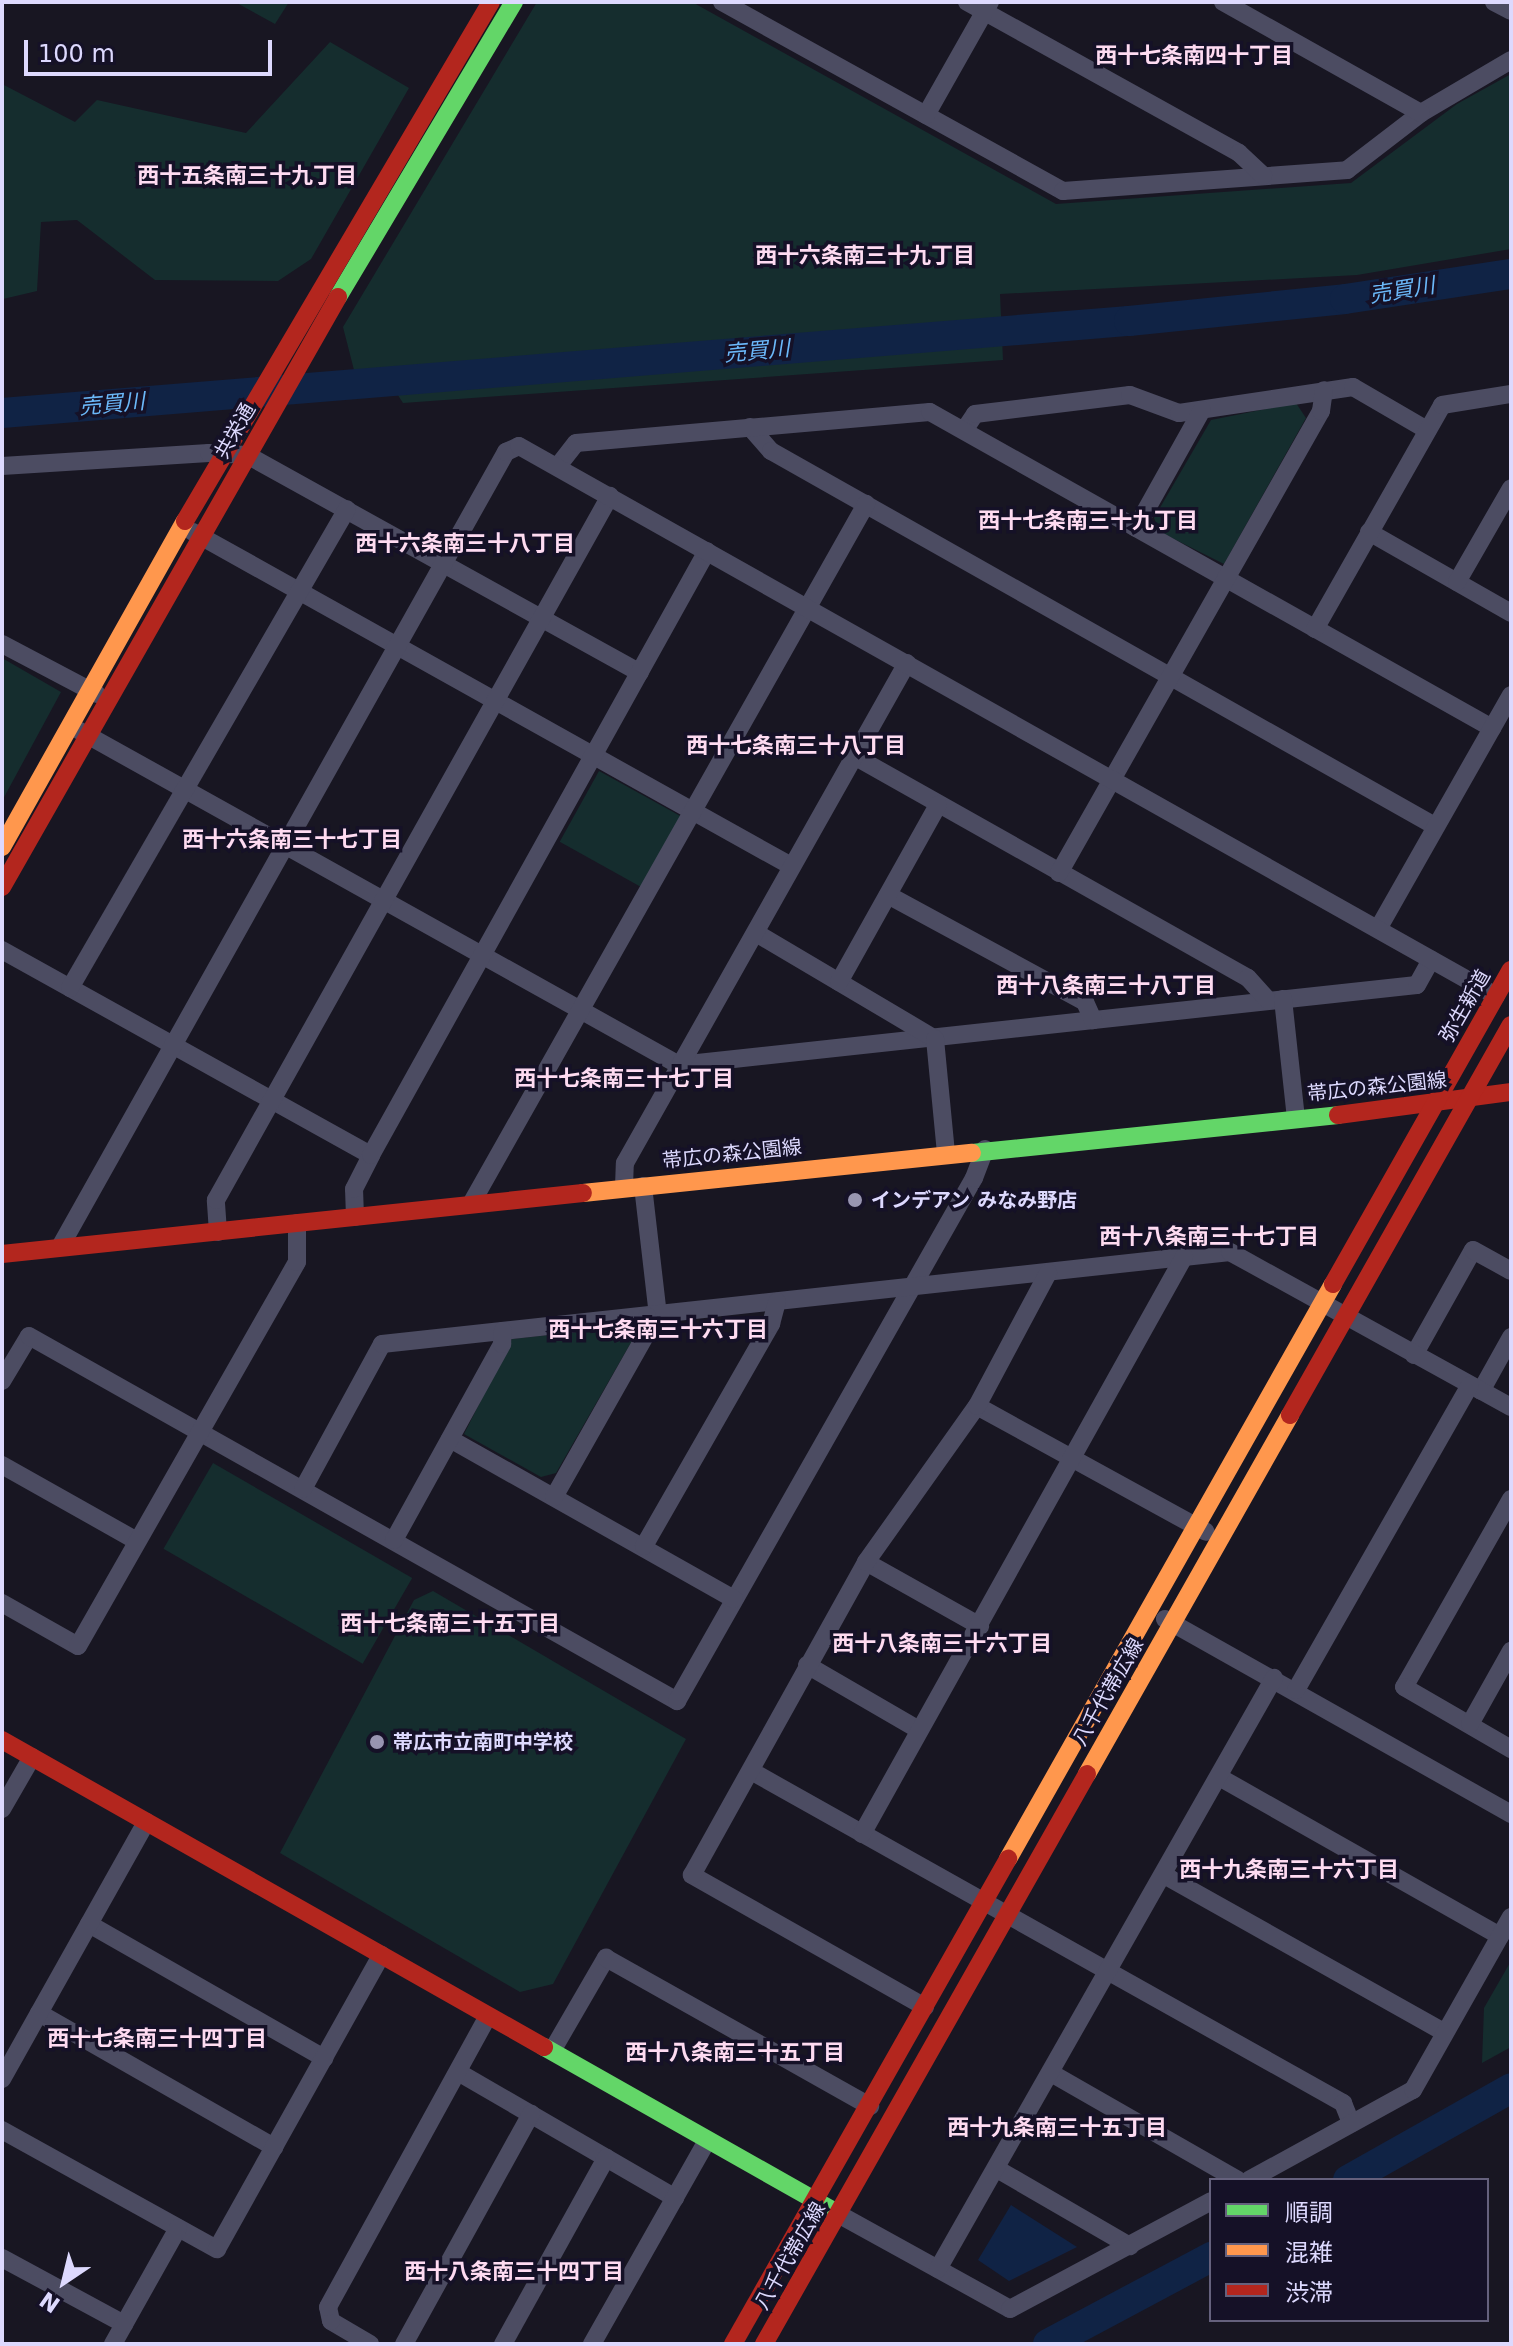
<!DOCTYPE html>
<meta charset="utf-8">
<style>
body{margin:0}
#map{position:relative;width:1513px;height:2346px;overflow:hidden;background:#181622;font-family:"DejaVu Sans","Noto Sans JP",sans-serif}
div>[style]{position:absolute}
.green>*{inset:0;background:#152d2e;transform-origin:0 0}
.water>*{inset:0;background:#102345}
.river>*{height:30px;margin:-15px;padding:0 15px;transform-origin:15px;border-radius:15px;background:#102345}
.street>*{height:18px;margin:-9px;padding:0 9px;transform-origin:9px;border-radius:9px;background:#4c4c62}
.fast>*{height:18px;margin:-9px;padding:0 9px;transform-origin:9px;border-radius:9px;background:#63d668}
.slow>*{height:18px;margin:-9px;padding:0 9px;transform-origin:9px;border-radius:9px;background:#ff974d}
.jam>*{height:18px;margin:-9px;padding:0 9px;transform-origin:9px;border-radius:9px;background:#b3261e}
.dots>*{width:22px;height:22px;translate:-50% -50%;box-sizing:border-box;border:4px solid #151127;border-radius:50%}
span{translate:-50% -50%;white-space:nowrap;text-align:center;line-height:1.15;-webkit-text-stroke:7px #151127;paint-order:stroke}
.street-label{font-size:20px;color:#ddd9fe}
.poi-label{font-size:20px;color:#ddd9fe;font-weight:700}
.left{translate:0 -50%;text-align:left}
.neighbourhood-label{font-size:22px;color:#fedbf1;font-weight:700}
.water-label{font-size:22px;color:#6bb8f9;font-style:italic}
.frame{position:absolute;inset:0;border:4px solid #ddd9fe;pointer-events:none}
.legend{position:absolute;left:1209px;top:2178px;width:280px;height:144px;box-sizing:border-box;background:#151127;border:2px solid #65617d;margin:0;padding:10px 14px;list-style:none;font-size:24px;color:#ddd9fe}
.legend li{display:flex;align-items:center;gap:16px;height:40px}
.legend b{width:40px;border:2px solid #65617d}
.north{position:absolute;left:24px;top:2242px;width:80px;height:80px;-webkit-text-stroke:6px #151127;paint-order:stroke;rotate:215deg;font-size:22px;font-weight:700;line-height:32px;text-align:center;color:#ddd9fe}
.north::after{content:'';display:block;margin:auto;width:28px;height:36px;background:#ddd9fe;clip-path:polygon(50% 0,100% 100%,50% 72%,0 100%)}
.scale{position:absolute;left:24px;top:40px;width:248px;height:36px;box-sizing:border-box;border:4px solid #ddd9fe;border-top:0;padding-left:10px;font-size:24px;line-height:28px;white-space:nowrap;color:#ddd9fe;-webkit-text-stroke:6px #151127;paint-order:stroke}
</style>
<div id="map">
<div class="green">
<i style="clip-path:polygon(235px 2px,289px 2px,275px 24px)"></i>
<i style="clip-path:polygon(537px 2px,692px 2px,1056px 204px,1351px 183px,1457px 104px,1511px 74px,1511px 249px,1357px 275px,1000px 294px,1003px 360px,403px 403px,381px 369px,354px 370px,343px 327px)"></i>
<i style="clip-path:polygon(330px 42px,409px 88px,311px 259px,278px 281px,155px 280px,77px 220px,41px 222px,37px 291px,3px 299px,2px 84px,75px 122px,97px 100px,246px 133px)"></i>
<i style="clip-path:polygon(1296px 403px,1306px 418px,1224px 564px,1160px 532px,1154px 518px,1211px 420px)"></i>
<i style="clip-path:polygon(2px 658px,61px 692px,2px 801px)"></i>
<i style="left:599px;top:771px;width:93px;height:81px;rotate:29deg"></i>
<i style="clip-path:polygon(623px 1327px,633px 1339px,556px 1473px,541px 1477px,464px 1434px,512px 1339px)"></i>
<i style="left:213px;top:1463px;width:230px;height:99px;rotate:30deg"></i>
<i style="clip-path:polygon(433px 1591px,686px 1739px,553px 1984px,520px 1992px,280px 1853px,414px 1600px)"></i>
<i style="clip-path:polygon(1511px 1961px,1511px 2047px,1482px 2063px,1484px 2008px)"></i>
</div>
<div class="water">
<i style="clip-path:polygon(1011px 2205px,1077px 2247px,1009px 2281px,978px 2260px)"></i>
</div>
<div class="river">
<i style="left:2px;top:413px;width:1131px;rotate:-4.67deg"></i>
<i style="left:1129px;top:321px;width:217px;rotate:-5.8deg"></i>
<i style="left:1345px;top:299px;width:168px;rotate:-8.6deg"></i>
<i style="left:1348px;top:2180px;width:187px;rotate:-29.4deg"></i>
<i style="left:1048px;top:2344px;width:185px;rotate:-28.1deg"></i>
</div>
<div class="street">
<i style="left:722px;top:2px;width:390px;rotate:29deg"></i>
<i style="left:1063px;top:191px;width:285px;rotate:-4.2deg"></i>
<i style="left:1347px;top:170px;width:93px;rotate:-37.6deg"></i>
<i style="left:1421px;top:113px;width:104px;rotate:-30.5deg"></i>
<i style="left:967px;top:2px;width:311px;rotate:29deg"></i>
<i style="left:1239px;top:153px;width:33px;rotate:43deg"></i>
<i style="left:1223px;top:2px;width:227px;rotate:29.3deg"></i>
<i style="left:1494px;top:2px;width:19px;rotate:28deg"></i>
<i style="left:926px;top:115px;width:130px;rotate:-60.5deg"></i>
<i style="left:750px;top:427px;width:32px;rotate:49deg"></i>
<i style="left:771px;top:451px;width:763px;rotate:29.46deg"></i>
<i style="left:965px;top:429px;width:18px;rotate:-56deg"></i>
<i style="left:975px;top:414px;width:156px;rotate:-7deg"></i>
<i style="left:1130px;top:395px;width:52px;rotate:20.2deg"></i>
<i style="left:1179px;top:413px;width:176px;rotate:-8.5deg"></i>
<i style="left:1353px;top:387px;width:86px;rotate:30.2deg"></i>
<i style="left:2px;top:466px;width:207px;rotate:-3.6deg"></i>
<i style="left:209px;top:453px;width:38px;rotate:3deg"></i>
<i style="left:247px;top:455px;width:449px;rotate:29deg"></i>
<i style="left:558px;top:466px;width:29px;rotate:-52deg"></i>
<i style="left:576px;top:443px;width:355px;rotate:-5deg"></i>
<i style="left:930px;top:412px;width:645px;rotate:29.35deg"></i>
<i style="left:1136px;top:528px;width:135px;rotate:-60.8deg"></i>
<i style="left:193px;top:532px;width:685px;rotate:29.18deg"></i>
<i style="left:1369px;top:532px;width:163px;rotate:29.7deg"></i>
<i style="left:1457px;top:582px;width:108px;rotate:-60.1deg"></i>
<i style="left:1315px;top:629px;width:257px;rotate:-60.4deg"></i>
<i style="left:1442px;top:405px;width:70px;rotate:-9.1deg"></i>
<i style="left:2px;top:644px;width:107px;rotate:27.8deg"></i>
<i style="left:80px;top:731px;width:686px;rotate:29.14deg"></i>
<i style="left:679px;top:1065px;width:742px;rotate:-6.19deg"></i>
<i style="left:1417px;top:985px;width:29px;rotate:-61deg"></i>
<i style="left:854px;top:756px;width:452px;rotate:29.4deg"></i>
<i style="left:1248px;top:978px;width:30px;rotate:48deg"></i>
<i style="left:1059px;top:873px;width:531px;rotate:-60.44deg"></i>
<i style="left:1321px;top:411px;width:21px;rotate:-82deg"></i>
<i style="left:888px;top:895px;width:224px;rotate:28.5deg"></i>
<i style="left:1085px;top:1002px;width:20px;rotate:66deg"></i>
<i style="left:1378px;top:929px;width:269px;rotate:-60.4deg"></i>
<i style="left:756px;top:933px;width:208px;rotate:30.6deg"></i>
<i style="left:935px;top:1039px;width:115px;rotate:84.5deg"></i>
<i style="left:2px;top:950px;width:422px;rotate:29.1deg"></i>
<i style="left:839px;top:982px;width:203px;rotate:-60.8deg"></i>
<i style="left:70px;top:988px;width:553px;rotate:-59.96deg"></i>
<i style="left:1283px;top:999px;width:120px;rotate:83.8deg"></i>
<i style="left:643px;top:1186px;width:130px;rotate:83.4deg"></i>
<i style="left:624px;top:1187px;width:24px;rotate:-88deg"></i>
<i style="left:625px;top:1163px;width:574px;rotate:-60.58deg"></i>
<i style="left:471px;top:1204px;width:804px;rotate:-60.56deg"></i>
<i style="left:355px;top:1217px;width:28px;rotate:-92deg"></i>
<i style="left:354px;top:1189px;width:38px;rotate:-63deg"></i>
<i style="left:371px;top:1155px;width:691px;rotate:-60.91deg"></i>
<i style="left:218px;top:1232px;width:32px;rotate:-94deg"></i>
<i style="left:216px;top:1200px;width:807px;rotate:-60.77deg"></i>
<i style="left:60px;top:1247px;width:912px;rotate:-60.71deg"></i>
<i style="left:506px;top:452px;width:14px;rotate:-25deg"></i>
<i style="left:519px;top:446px;width:1121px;rotate:29.38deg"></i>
<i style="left:1414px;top:1355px;width:120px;rotate:-60.7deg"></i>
<i style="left:1473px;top:1250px;width:43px;rotate:28.9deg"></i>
<i style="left:2px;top:1381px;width:52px;rotate:-59deg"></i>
<i style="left:29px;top:1336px;width:744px;rotate:29.39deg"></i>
<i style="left:677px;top:1701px;width:601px;rotate:-60.41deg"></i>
<i style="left:974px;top:1178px;width:31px;rotate:-69deg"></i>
<i style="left:1481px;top:1391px;width:62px;rotate:-60.9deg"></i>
<i style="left:977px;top:1406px;width:261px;rotate:28.8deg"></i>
<i style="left:450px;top:1439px;width:326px;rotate:29.4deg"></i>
<i style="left:2px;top:1465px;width:153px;rotate:29.4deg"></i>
<i style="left:303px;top:1489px;width:165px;rotate:-61.4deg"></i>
<i style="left:382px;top:1344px;width:853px;rotate:-6.19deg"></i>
<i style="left:1230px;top:1252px;width:321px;rotate:28.9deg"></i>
<i style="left:554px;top:1497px;width:193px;rotate:-60.5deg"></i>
<i style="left:649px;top:1329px;width:13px;rotate:-99deg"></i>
<i style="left:1511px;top:1499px;width:216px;rotate:119.6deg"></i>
<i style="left:1404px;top:1687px;width:124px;rotate:30.1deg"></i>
<i style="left:394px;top:1540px;width:224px;rotate:-61.1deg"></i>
<i style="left:502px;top:1344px;width:13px;rotate:-86deg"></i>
<i style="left:644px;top:1546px;width:256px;rotate:-60.2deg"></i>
<i style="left:771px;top:1324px;width:23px;rotate:-75deg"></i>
<i style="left:866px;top:1562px;width:131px;rotate:29.3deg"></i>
<i style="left:2px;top:1603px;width:87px;rotate:29.5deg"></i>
<i style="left:78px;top:1646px;width:442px;rotate:-60.3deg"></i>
<i style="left:297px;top:1262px;width:39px;rotate:-90deg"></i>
<i style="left:1165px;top:1619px;width:397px;rotate:29.4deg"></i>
<i style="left:807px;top:1665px;width:129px;rotate:30.1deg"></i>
<i style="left:1296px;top:1690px;width:351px;rotate:-60.3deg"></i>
<i style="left:1470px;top:1724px;width:84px;rotate:-60.7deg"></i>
<i style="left:751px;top:1771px;width:679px;rotate:29.28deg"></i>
<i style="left:1343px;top:2103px;width:22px;rotate:68deg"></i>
<i style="left:1219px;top:1777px;width:323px;rotate:29.5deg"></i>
<i style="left:2px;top:1809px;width:60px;rotate:-60deg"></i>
<i style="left:862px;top:1834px;width:661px;rotate:-60.84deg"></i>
<i style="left:1164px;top:1875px;width:322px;rotate:29.3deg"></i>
<i style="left:89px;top:1924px;width:271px;rotate:29.7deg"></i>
<i style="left:925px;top:2007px;width:268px;rotate:-150.5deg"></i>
<i style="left:692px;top:1875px;width:358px;rotate:-60.9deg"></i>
<i style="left:866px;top:1562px;width:191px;rotate:-54.6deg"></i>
<i style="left:977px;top:1406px;width:151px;rotate:-61.9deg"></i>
<i style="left:39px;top:2013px;width:271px;rotate:29.7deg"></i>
<i style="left:552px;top:2051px;width:108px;rotate:-59.9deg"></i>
<i style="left:606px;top:1958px;width:303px;rotate:29.3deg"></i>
<i style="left:458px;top:2072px;width:251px;rotate:30.1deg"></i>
<i style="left:1051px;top:2073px;width:215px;rotate:29.8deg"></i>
<i style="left:2px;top:2079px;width:295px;rotate:-60.7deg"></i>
<i style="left:2px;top:2130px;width:246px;rotate:29deg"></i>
<i style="left:217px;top:2249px;width:337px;rotate:-60.8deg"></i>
<i style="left:997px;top:2169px;width:154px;rotate:30.1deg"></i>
<i style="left:1249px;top:2180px;width:187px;rotate:-28.8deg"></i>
<i style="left:1413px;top:2090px;width:199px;rotate:-60.5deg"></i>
<i style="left:840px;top:2215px;width:194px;rotate:28.9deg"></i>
<i style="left:1010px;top:2309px;width:228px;rotate:-28.2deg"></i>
<i style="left:2px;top:2258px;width:139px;rotate:28.4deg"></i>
<i style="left:938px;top:2269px;width:680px;rotate:-60.38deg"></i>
<i style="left:113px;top:2344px;width:133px;rotate:-60.7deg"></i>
<i style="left:370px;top:2344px;width:45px;rotate:-149.5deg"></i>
<i style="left:331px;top:2321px;width:14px;rotate:-102deg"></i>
<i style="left:328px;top:2307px;width:332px;rotate:-61.2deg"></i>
<i style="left:404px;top:2344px;width:263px;rotate:-61.1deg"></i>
<i style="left:503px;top:2344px;width:213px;rotate:-61deg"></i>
<i style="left:592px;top:2344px;width:233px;rotate:-60.5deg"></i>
</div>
<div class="fast">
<i style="left:338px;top:297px;width:344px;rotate:-59.2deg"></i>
<i style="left:972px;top:1153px;width:368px;rotate:-5.9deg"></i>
<i style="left:544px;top:2047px;width:329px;rotate:29.5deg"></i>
</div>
<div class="slow">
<i style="left:2px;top:847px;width:374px;rotate:-60.7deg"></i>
<i style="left:583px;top:1193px;width:391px;rotate:-5.9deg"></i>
<i style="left:1087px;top:1774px;width:412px;rotate:-60.5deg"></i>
<i style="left:1008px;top:1859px;width:660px;rotate:-60.52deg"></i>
</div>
<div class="jam">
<i style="left:185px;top:521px;width:602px;rotate:-59.48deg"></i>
<i style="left:2px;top:887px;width:679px;rotate:-60.34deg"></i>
<i style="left:1338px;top:1115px;width:175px;rotate:-7.6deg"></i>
<i style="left:2px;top:1254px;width:584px;rotate:-5.99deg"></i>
<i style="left:1333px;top:1284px;width:361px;rotate:-60.5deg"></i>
<i style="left:1290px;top:1415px;width:448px;rotate:-60.5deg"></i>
<i style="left:2px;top:1740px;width:623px;rotate:29.53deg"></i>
<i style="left:733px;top:2344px;width:558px;rotate:-60.45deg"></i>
<i style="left:764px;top:2344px;width:655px;rotate:-60.46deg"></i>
</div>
<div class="dots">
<i style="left:855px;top:1200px;background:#9895b1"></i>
<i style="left:377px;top:1742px;background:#9895b1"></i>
</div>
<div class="street-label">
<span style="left:235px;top:431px;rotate:-60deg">共栄通</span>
<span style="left:1465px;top:1006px;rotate:-60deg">弥生新道</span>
<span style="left:1377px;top:1087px;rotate:-6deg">帯広の森公園線</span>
<span style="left:732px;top:1154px;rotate:-6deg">帯広の森公園線</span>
<span style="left:1108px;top:1692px;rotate:-60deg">八千代帯広線</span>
<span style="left:790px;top:2256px;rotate:-60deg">八千代帯広線</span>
</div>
<div class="poi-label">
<span class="left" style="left:871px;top:1200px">インデアン みなみ野店</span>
<span class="left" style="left:393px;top:1742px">帯広市立南町中学校</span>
</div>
<div class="neighbourhood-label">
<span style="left:1194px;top:56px">西十七条南四十丁目</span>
<span style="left:247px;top:176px">西十五条南三十九丁目</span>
<span style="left:865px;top:256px">西十六条南三十九丁目</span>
<span style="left:1088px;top:521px">西十七条南三十九丁目</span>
<span style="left:465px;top:544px">西十六条南三十八丁目</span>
<span style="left:796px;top:746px">西十七条南三十八丁目</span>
<span style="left:292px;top:840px">西十六条南三十七丁目</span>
<span style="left:1106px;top:986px">西十八条南三十八丁目</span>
<span style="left:624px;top:1079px">西十七条南三十七丁目</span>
<span style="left:1209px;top:1237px">西十八条南三十七丁目</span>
<span style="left:658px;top:1330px">西十七条南三十六丁目</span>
<span style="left:450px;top:1624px">西十七条南三十五丁目</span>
<span style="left:942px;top:1644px">西十八条南三十六丁目</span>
<span style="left:1289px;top:1870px">西十九条南三十六丁目</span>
<span style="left:157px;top:2039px">西十七条南三十四丁目</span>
<span style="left:735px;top:2053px">西十八条南三十五丁目</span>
<span style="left:1057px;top:2128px">西十九条南三十五丁目</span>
<span style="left:514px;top:2272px">西十八条南三十四丁目</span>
</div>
<div class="water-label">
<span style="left:1402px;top:290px;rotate:-9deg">売買川</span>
<span style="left:757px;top:351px;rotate:-5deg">売買川</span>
<span style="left:112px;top:404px;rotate:-5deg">売買川</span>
</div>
<div class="frame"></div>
<ul class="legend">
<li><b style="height:10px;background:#63d668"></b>順調</li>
<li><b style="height:10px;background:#ff974d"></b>混雑</li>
<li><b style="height:10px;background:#b3261e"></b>渋滞</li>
</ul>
<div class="north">N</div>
<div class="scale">100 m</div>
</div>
